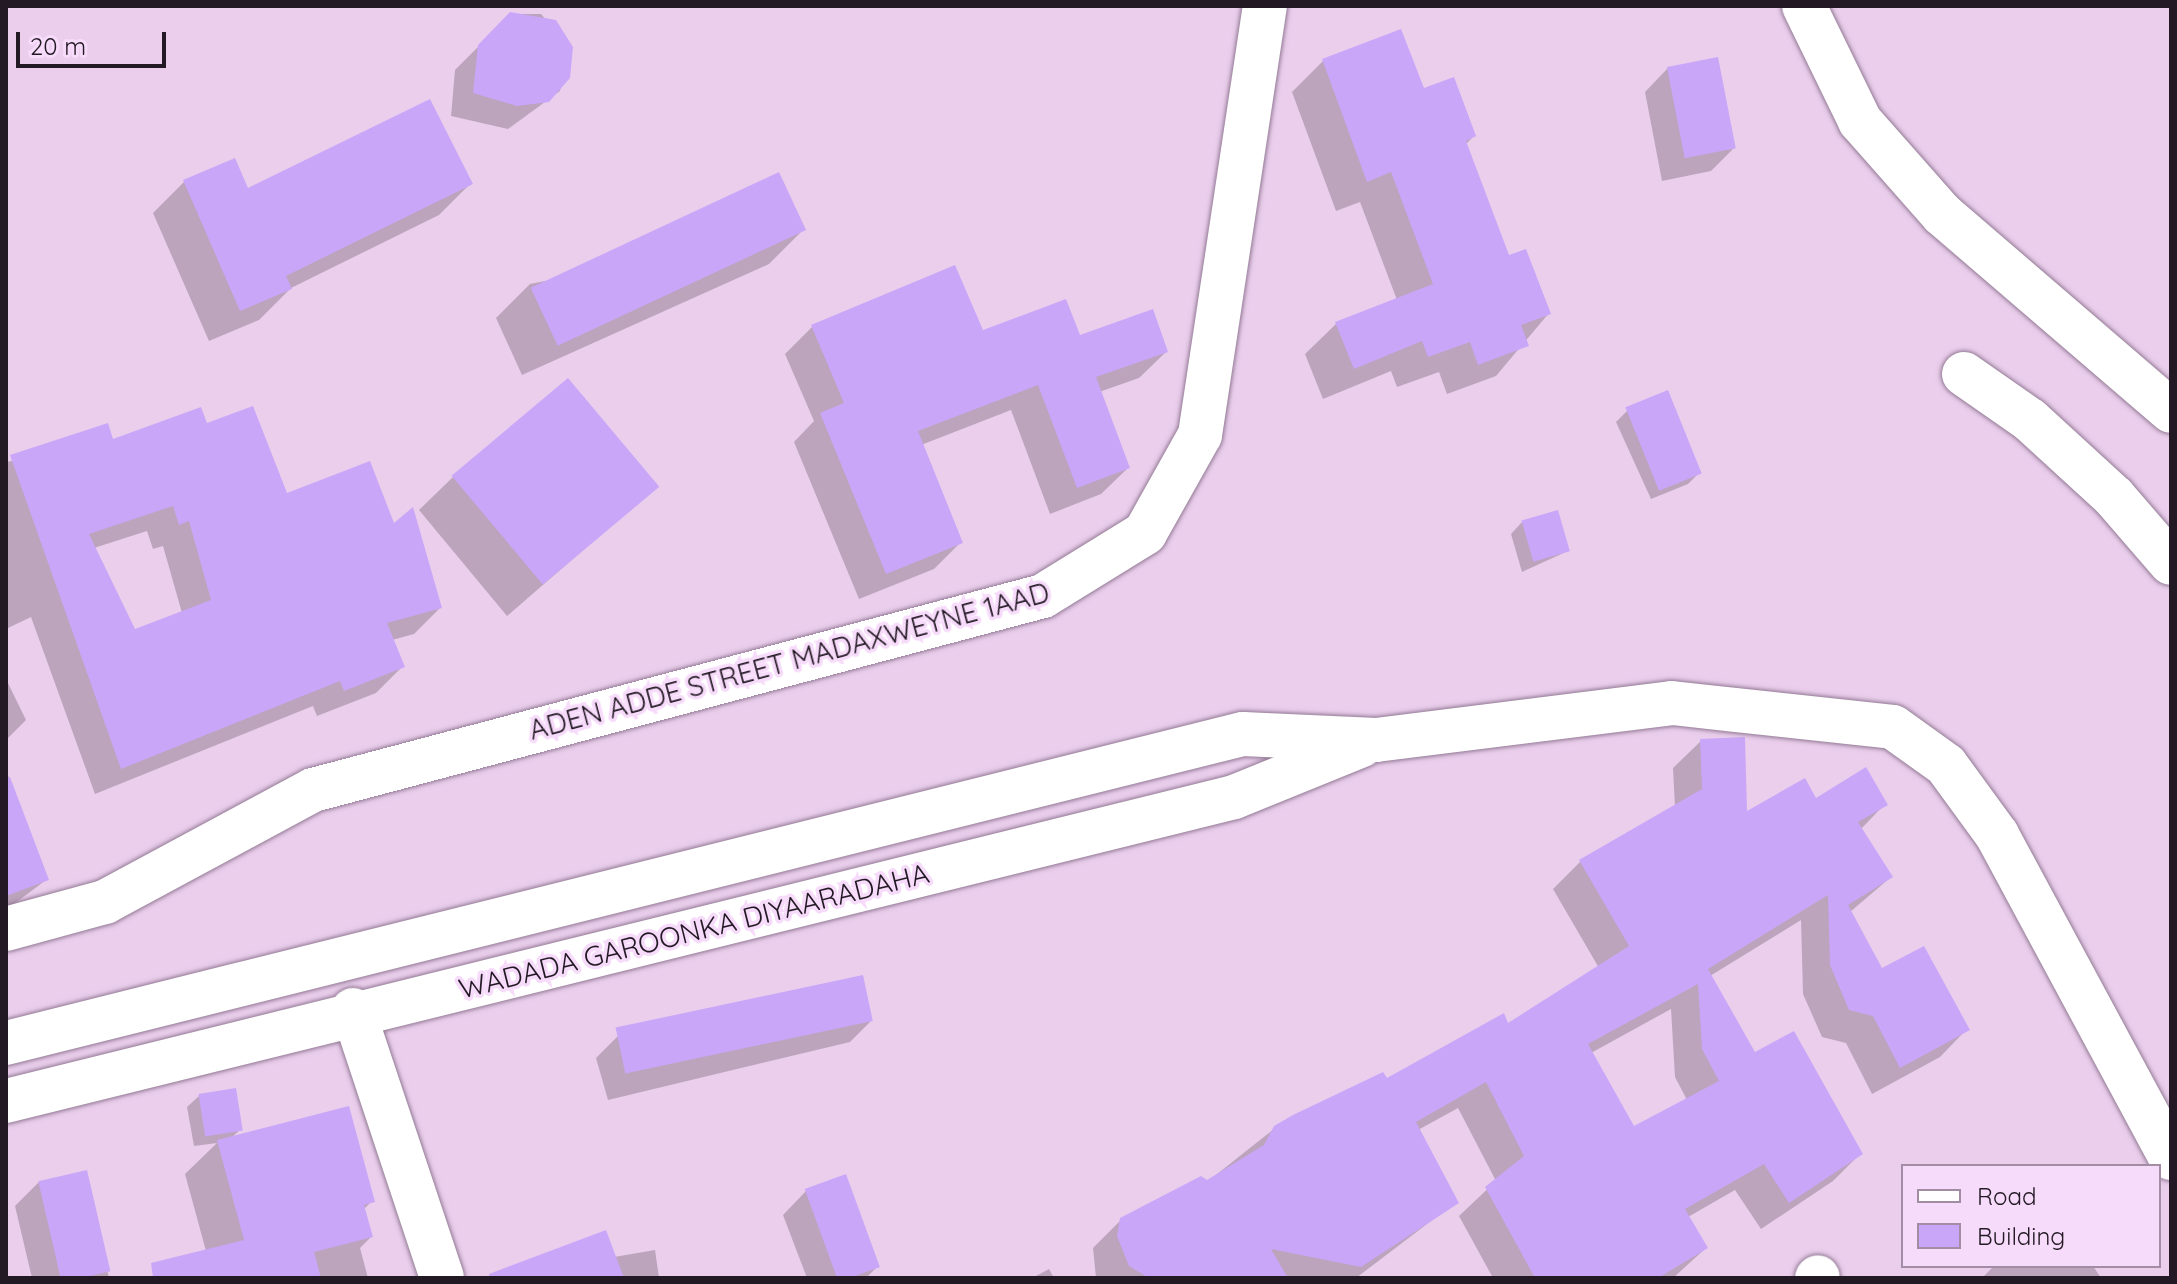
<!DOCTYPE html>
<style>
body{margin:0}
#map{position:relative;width:2177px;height:1284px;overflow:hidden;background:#eaceec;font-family:Quicksand,sans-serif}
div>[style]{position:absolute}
.shadow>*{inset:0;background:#0003}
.building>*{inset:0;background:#caa6f8;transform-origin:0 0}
.roads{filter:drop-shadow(0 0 2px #937a95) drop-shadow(0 0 2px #937a95)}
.minor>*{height:44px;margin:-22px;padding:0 22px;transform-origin:22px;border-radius:22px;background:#fff}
.secondary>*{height:44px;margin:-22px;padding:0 22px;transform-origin:22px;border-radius:22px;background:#fff}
span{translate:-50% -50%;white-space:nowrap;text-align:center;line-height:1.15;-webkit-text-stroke:7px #f7dbfa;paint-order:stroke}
.street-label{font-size:28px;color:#231924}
.frame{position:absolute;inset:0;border:8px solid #231924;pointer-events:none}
.legend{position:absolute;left:1901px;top:1164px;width:260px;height:104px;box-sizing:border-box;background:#f7dbfa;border:2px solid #a28da4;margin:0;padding:10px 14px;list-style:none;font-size:24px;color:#231924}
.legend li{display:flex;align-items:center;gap:16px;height:40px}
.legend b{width:40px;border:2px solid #a28da4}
.scale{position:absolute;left:16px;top:32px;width:150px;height:36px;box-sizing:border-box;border:4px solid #231924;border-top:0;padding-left:10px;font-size:24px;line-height:28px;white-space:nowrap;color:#231924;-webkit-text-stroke:6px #f7dbfa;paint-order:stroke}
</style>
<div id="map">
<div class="shadow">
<i style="clip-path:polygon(511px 14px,541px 14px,571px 48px,560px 91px,508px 129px,451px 116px,455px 70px)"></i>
<i style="clip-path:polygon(1323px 61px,1423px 90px,1474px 136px,1465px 145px,1508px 257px,1549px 313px,1496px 376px,1447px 394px,1439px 372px,1397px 387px,1391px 371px,1323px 399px,1305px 354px,1336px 324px,1397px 300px,1360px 202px,1336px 211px,1292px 92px)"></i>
<i style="clip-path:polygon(1668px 68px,1734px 148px,1711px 171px,1662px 181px,1645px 92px)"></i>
<i style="clip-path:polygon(184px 182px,247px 191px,470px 184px,439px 215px,291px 288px,259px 320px,209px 341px,153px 213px)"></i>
<i style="clip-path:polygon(803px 230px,769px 264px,522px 375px,496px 318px,530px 284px)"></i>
<i style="clip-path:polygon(812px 327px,1078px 337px,1166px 352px,1139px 378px,1099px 392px,1128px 468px,1101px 494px,1050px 514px,1011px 410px,921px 445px,961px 542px,934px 569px,859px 599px,794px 442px,814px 421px,785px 354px)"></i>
<i style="clip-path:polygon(1628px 410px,1699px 473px,1688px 484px,1651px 499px,1616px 422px)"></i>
<i style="clip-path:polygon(evenodd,206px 426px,286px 495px,393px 526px,440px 608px,414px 634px,392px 640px,402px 667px,376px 693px,317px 716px,313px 706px,95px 794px,31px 617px,6px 629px,6px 462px,206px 426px,147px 531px,153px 549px,163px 546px,182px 613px,134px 631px,94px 548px,147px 531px)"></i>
<i style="clip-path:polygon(453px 477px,657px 486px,507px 616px,419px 510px)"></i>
<i style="clip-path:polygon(1522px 522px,1568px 551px,1522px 572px,1511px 534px)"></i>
<i style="clip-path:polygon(6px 679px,26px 720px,6px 740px)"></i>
<i style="clip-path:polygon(evenodd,1701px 741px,1745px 814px,1815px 800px,1885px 804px,1860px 830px,1891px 877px,1850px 912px,1881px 971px,1967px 1029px,1940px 1057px,1872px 1094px,1846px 1043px,1822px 1037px,1803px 994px,1801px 920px,1710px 976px,1754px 1054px,1861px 1153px,1833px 1181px,1761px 1229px,1735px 1190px,1688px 1217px,1706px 1248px,1673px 1278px,1493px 1278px,1459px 1216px,1496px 1181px,1458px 1108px,1418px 1130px,1456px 1202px,1356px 1278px,1096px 1278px,1093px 1248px,1121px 1220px,1207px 1182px,1275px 1128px,1507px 1026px,1599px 968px,1553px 889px,1580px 862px,1675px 807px,1673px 768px,1701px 741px,1671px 1009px,1675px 1077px,1687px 1100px,1633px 1128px,1591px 1053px,1671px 1009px)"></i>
<i style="clip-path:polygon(6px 770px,46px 880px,6px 910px)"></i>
<i style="clip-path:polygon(871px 1021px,850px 1042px,608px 1100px,596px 1058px,618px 1036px)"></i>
<i style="clip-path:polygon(199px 1096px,241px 1129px,231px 1138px,372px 1201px,363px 1210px,371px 1237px,360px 1248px,368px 1278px,178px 1278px,206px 1251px,185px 1174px,217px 1143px,194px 1146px,187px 1107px)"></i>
<i style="clip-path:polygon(85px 1172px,109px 1278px,32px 1278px,15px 1206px,39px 1182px)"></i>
<i style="clip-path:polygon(806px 1191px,878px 1266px,866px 1278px,807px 1278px,783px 1215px)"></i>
<i style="clip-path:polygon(655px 1250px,659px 1278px,499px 1278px,614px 1257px)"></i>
<i style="clip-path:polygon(1994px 1266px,2093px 1266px,2101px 1278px,1982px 1278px)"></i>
<i style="clip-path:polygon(1049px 1269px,1054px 1278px,1032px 1278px)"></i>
</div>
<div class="building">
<i style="clip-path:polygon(510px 12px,556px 20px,573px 47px,570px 78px,549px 102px,517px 106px,473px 93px,478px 45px)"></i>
<i style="clip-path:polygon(1401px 29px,1424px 88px,1454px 77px,1476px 136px,1466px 141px,1509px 255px,1526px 249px,1551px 314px,1521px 325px,1529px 346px,1478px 365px,1470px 342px,1428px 357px,1422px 341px,1354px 369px,1335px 322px,1433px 284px,1391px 172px,1367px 182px,1322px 59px)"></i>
<i style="left:1718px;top:57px;width:93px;height:52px;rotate:79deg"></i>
<i style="clip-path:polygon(430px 99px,473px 184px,286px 276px,292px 289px,240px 311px,183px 180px,235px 158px,248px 188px)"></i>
<i style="left:779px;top:172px;width:64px;height:274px;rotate:65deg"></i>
<i style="clip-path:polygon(955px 265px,983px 330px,1066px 299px,1080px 335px,1153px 309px,1168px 352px,1096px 377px,1130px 468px,1077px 488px,1038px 385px,918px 431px,963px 543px,886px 574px,820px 413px,844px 403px,811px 325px)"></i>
<i style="left:568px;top:378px;width:142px;height:152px;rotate:50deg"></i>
<i style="left:1668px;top:390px;width:90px;height:46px;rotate:68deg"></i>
<i style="clip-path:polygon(evenodd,253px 406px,287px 493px,370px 461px,394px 523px,413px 507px,442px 608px,387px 623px,405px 667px,344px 691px,340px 681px,121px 769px,10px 455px,108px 423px,113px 439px,201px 407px,207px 423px,253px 406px,173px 506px,179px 525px,189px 521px,211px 600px,135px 629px,89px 534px,173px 506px)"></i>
<i style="left:1558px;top:510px;width:43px;height:38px;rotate:74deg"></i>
<i style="clip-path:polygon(evenodd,1745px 737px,1747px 811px,1805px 778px,1816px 798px,1866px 767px,1888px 805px,1858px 822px,1893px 877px,1848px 905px,1882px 968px,1924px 946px,1970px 1030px,1900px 1068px,1873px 1016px,1849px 1010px,1830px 965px,1828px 895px,1708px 969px,1755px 1052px,1794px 1031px,1863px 1154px,1789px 1203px,1764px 1164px,1685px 1209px,1708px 1248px,1658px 1278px,1535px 1278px,1485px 1187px,1524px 1156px,1486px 1082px,1416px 1122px,1459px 1203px,1361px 1267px,1271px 1249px,1288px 1278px,1149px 1278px,1129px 1266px,1117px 1236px,1120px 1218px,1201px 1176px,1207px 1180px,1264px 1145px,1274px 1126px,1293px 1115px,1383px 1072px,1387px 1078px,1504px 1013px,1508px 1023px,1629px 946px,1579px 860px,1702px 789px,1700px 739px,1745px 737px,1698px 984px,1702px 1049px,1719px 1081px,1634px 1126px,1588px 1044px,1698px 984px)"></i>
<i style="clip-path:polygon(10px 777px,49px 880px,6px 896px,6px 778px)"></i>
<i style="left:863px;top:975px;width:47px;height:253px;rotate:78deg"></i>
<i style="left:236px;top:1088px;width:43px;height:38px;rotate:81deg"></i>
<i style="clip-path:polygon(349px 1106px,375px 1202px,364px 1205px,373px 1237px,314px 1252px,321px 1278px,153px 1278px,151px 1263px,244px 1240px,217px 1140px)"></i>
<i style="left:87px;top:1170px;width:104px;height:50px;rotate:77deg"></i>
<i style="left:846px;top:1174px;width:99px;height:44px;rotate:70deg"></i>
<i style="clip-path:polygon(606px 1230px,624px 1278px,490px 1278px,489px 1274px)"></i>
</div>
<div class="roads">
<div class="minor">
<i style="left:1804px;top:6px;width:128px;rotate:64deg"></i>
<i style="left:1860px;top:121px;width:124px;rotate:48.6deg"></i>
<i style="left:1942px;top:214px;width:302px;rotate:40.7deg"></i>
<i style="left:1964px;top:374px;width:80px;rotate:34.9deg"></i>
<i style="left:2030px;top:420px;width:114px;rotate:42.5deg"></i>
<i style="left:2114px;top:497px;width:87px;rotate:49.2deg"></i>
<i style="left:6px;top:929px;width:103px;rotate:-15.3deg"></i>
<i style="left:105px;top:902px;width:236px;rotate:-28.3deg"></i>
<i style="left:313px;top:790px;width:755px;rotate:-14.88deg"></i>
<i style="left:1043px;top:596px;width:120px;rotate:-31.7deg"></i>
<i style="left:1145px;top:533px;width:112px;rotate:-60.7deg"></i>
<i style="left:1200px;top:435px;width:434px;rotate:-81.4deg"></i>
<i style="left:353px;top:1010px;width:282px;rotate:71.6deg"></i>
<i style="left:1817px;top:1278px;width:1px;rotate:-45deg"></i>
</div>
<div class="secondary">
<i style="left:6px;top:1043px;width:1275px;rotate:-14.03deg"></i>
<i style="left:1243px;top:734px;width:133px;rotate:2.6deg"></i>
<i style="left:1376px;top:740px;width:298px;rotate:-7.1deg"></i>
<i style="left:1672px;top:703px;width:222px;rotate:6.2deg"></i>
<i style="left:1893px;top:727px;width:65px;rotate:35.6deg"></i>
<i style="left:1946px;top:765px;width:87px;rotate:53.9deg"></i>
<i style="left:1997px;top:835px;width:367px;rotate:61.7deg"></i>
<i style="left:6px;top:1101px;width:1265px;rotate:-13.9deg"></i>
<i style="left:1234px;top:797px;width:138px;rotate:-22.1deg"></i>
</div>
</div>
<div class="street-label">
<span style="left:789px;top:661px;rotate:-15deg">ADEN ADDE STREET MADAXWEYNE 1AAD</span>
<span style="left:694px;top:931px;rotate:-14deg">WADADA GAROONKA DIYAARADAHA</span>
</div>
<div class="frame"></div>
<ul class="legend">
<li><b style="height:10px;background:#fff"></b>Road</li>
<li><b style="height:22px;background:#caa6f8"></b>Building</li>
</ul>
<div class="scale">20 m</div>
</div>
